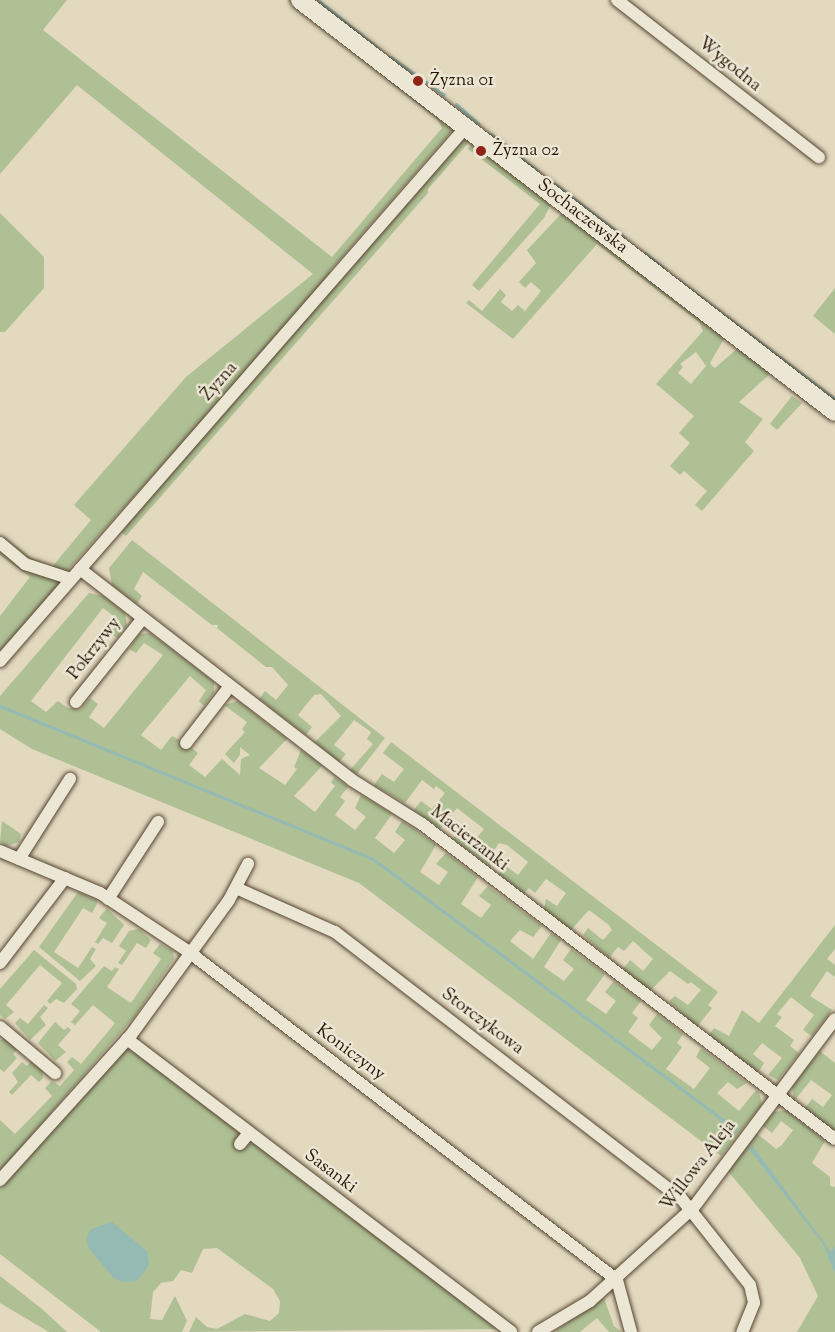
<!DOCTYPE html>
<meta charset="utf-8">
<style>
body{margin:0}
#map{position:relative;width:835px;height:1332px;overflow:hidden;background:#e2d9bf;font-family:"Sorts Mill Goudy",serif}
div>[style]{position:absolute}
.green>*{inset:0;background:#afc095}
.water>*{inset:0;background:#95bab3}
.stream>*{height:3px;margin:-1.5px;padding:0 1.5px;transform-origin:1.5px;border-radius:1.5px;background:#95bab3}
.roads{filter:drop-shadow(0 0 2px #554430) drop-shadow(0 0 2px #554430)}
.street>*{height:12px;margin:-6px;padding:0 6px;transform-origin:6px;border-radius:6px;background:#ece6d5}
.secondary>*{height:18px;margin:-9px;padding:0 9px;transform-origin:9px;border-radius:9px;background:#ece6d5}
.dots>*{width:16px;height:16px;translate:-50% -50%;box-sizing:border-box;border:3px solid #ece6d5;border-radius:50%}
span{translate:-50% -50%;white-space:nowrap;text-align:center;line-height:1.15;-webkit-text-stroke:5px #ece6d5;paint-order:stroke}
.street-label{font-size:18px;color:#261300}
.poi-label{font-size:18px;color:#261300}
.left{translate:0 -50%;text-align:left}
</style>
<div id="map">
<div class="green">
<i style="clip-path:polygon(0 0,67px 0,43px 30px,332px 257px,442px 128px,437px 119px,287px 0,292px 0,450px 127px,451px 132px,329px 272px,332px 276px,65px 573px,28px 558px,0 533px,30px 557px,52px 567px,91px 520px,74px 505px,186px 377px,313px 274px,77px 85px,0 174px)"></i>
<i style="clip-path:polygon(466px 139px,469px 142px,428px 189px,428px 193px,126px 536px,121px 532px,459px 141px)"></i>
<i style="clip-path:polygon(472px 144px,551px 204px,544px 218px,479px 291px,472px 285px,540px 204px,468px 149px)"></i>
<i style="clip-path:polygon(evenodd,563px 212px,725px 337px,710px 363px,712px 366px,715px 368px,739px 347px,771px 373px,739px 402px,763px 419px,745px 442px,754px 451px,702px 511px,695px 505px,707px 491px,684px 471px,680px 475px,670px 466px,690px 443px,679px 433px,694px 416px,656px 384px,703px 331px,699px 322px,597px 244px,513px 339px,466px 303px,469px 300px,482px 311px,500px 289px,506px 295px,501px 302px,512px 311px,518px 305px,525px 311px,541px 291px,531px 282px,525px 288px,519px 282px,536px 263px,527px 250px,563px 212px,696px 352px,706px 366px,691px 384px,678px 373px,683px 367px,680px 364px,696px 352px)"></i>
<i style="clip-path:polygon(0 213px,44px 257px,44px 288px,5px 332px,0 332px)"></i>
<i style="clip-path:polygon(835px 288px,835px 334px,813px 316px)"></i>
<i style="clip-path:polygon(792px 396px,802px 403px,777px 430px,770px 424px)"></i>
<i style="clip-path:polygon(132px 540px,385px 738px,357px 774px,350px 770px,373px 744px,367px 739px,371px 732px,354px 720px,334px 745px,346px 754px,339px 762px,315px 742px,341px 716px,321px 694px,314px 695px,298px 715px,312px 727px,306px 735px,259px 699px,265px 691px,276px 700px,288px 685px,272px 667px,266px 667px,217px 628px,218px 625px,212px 625px,143px 572px,134px 589px,142px 596px,137px 604px,112px 585px,109px 568px)"></i>
<i style="clip-path:polygon(0 545px,61px 582px,0 653px,0 616px,30px 577px,0 555px)"></i>
<i style="clip-path:polygon(89px 593px,103px 596px,125px 613px,127px 625px,117px 638px,110px 633px,120px 621px,103px 608px,31px 701px,46px 712px,58px 701px,68px 708px,81px 709px,90px 698px,98px 704px,89px 717px,104px 728px,163px 655px,144px 643px,136px 653px,129px 649px,139px 634px,150px 633px,214px 682px,214px 693px,204px 706px,199px 701px,206px 690px,190px 676px,141px 735px,161px 750px,172px 736px,186px 743px,198px 753px,189px 765px,205px 777px,222px 759px,240px 775px,241px 759px,250px 755px,240px 747px,240px 755px,234px 763px,225px 754px,245px 732px,242px 729px,247px 722px,224px 705px,238px 701px,287px 739px,259px 768px,285px 785px,297px 769px,294px 767px,301px 750px,322px 766px,294px 796px,315px 812px,335px 786px,331px 782px,335px 777px,348px 787px,340px 797px,345px 801px,335px 815px,355px 830px,366px 817px,355px 808px,361px 795px,392px 814px,375px 838px,394px 853px,405px 840px,395px 832px,402px 821px,413px 828px,436px 845px,420px 872px,439px 885px,448px 872px,436px 864px,446px 853px,478px 877px,461px 904px,481px 918px,491px 905px,479px 896px,488px 886px,542px 926px,533px 937px,520px 930px,510px 941px,533px 959px,551px 933px,561px 940px,544px 967px,564px 981px,574px 969px,563px 960px,571px 949px,605px 974px,586px 1000px,606px 1014px,616px 1001px,605px 992px,614px 981px,641px 1001px,632px 1013px,638px 1018px,628px 1032px,652px 1050px,662px 1038px,649px 1025px,657px 1014px,683px 1034px,677px 1043px,682px 1047px,666px 1069px,694px 1089px,710px 1068px,696px 1057px,701px 1048px,747px 1083px,737px 1089px,728px 1082px,717px 1093px,739px 1111px,756px 1090px,759px 1092px,762px 1104px,721px 1156px,359px 883px,32px 749px,0 729px,0 696px)"></i>
<i style="clip-path:polygon(391px 742px,718px 992px,708px 1005px,712px 1008px,697px 1027px,669px 1001px,675px 996px,688px 1005px,701px 990px,691px 982px,688px 984px,670px 971px,650px 991px,623px 969px,630px 960px,643px 971px,653px 959px,633px 941px,624px 951px,618px 947px,609px 958px,583px 935px,588px 928px,603px 940px,612px 930px,609px 925px,589px 910px,571px 930px,544px 909px,546px 899px,557px 906px,566px 893px,546px 879px,535px 893px,529px 888px,524px 894px,499px 874px,506px 866px,518px 875px,528px 862px,507px 845px,499px 843px,490px 857px,491px 868px,453px 839px,460px 830px,474px 841px,484px 829px,457px 808px,440px 829px,414px 810px,421px 801px,432px 809px,445px 793px,436px 786px,434px 789px,422px 780px,405px 803px,374px 785px,382px 774px,394px 782px,404px 769px,383px 753px)"></i>
<i style="clip-path:polygon(2px 821px,21px 834px,19px 842px,7px 846px,0 842px)"></i>
<i style="clip-path:polygon(78px 892px,97px 900px,97px 904px,92px 913px,83px 908px,54px 952px,78px 968px,92px 947px,96px 949px,90px 959px,96px 966px,80px 981px,39px 947px)"></i>
<i style="clip-path:polygon(107px 908px,124px 925px,112px 943px,103px 938px,98px 944px,95px 942px,107px 923px,99px 918px)"></i>
<i style="clip-path:polygon(835px 925px,835px 949px,827px 959px,835px 965px,835px 977px,827px 971px,810px 996px,832px 1010px,812px 1036px,803px 1030px,814px 1015px,791px 997px,777px 1014px,782px 1017px,775px 1026px,794px 1040px,790px 1046px,799px 1053px,778px 1080px,768px 1075px,782px 1058px,762px 1043px,753px 1054px,764px 1063px,758px 1073px,709px 1035px,714px 1028px,729px 1036px,742px 1010px,759px 1023px)"></i>
<i style="clip-path:polygon(139px 929px,151px 940px,146px 948px,137px 943px,122px 965px,118px 963px,126px 951px,119px 946px,129px 931px)"></i>
<i style="clip-path:polygon(160px 944px,173px 951px,174px 959px,135px 1016px,0 1171px,0 1120px,15px 1134px,52px 1096px,45px 1088px,52px 1081px,60px 1086px,74px 1070px,67px 1062px,72px 1057px,81px 1064px,115px 1023px,93px 1005px,75px 1025px,71px 1022px,80px 1011px,71px 1004px,104px 966px,112px 971px,115px 967px,119px 969px,107px 987px,131px 1003px,161px 959px,153px 953px)"></i>
<i style="clip-path:polygon(34px 950px,76px 984px,77px 989px,64px 1003px,56px 999px,50px 1004px,47px 1001px,62px 983px,40px 965px,6px 1005px,14px 1012px,5px 1019px,0 1015px,0 989px)"></i>
<i style="clip-path:polygon(44px 1005px,48px 1008px,40px 1017px,46px 1025px,30px 1040px,15px 1023px,20px 1018px,28px 1024px)"></i>
<i style="clip-path:polygon(55px 1022px,64px 1030px,68px 1027px,71px 1030px,58px 1045px,66px 1052px,55px 1061px,38px 1043px)"></i>
<i style="clip-path:polygon(4px 1039px,18px 1048px,13px 1054px,17px 1058px,4px 1072px,0 1069px,0 1040px)"></i>
<i style="clip-path:polygon(126px 1049px,136px 1052px,237px 1129px,240px 1144px,255px 1144px,500px 1329px,189px 1332px,196px 1317px,207px 1327px,217px 1329px,245px 1314px,270px 1321px,279px 1313px,280px 1301px,273px 1289px,217px 1248px,203px 1249px,192px 1273px,181px 1270px,173px 1281px,161px 1283px,153px 1292px,150px 1319px,162px 1320px,175px 1296px,187px 1321px,182px 1332px,101px 1332px,0 1254px,0 1189px)"></i>
<i style="clip-path:polygon(820px 1051px,835px 1063px,835px 1132px,805px 1108px,812px 1099px,823px 1107px,832px 1095px,811px 1080px,794px 1101px,792px 1086px)"></i>
<i style="clip-path:polygon(32px 1060px,42px 1067px,43px 1078px,39px 1082px,31px 1075px,12px 1095px,9px 1092px,18px 1082px,12px 1073px,22px 1062px,27px 1066px)"></i>
<i style="clip-path:polygon(786px 1110px,825px 1141px,812px 1163px,830px 1177px,830px 1186px,835px 1187px,835px 1332px,797px 1332px,818px 1296px,800px 1258px,727px 1170px,756px 1133px,776px 1149px,782px 1145px,793px 1130px,781px 1121px,772px 1133px,762px 1125px,774px 1112px)"></i>
<i style="clip-path:polygon(0 1276px,42px 1309px,67px 1332px,49px 1332px,0 1303px)"></i>
<i style="clip-path:polygon(604px 1298px,614px 1326px,622px 1332px,609px 1332px,597px 1318px,580px 1332px,554px 1332px)"></i>
</div>
<div class="water">
<i style="clip-path:polygon(752px 1145px,831px 1252px,835px 1247px,835px 1273px,823px 1244px,749px 1149px)"></i>
<i style="clip-path:polygon(112px 1222px,147px 1251px,149px 1265px,137px 1281px,121px 1282px,113px 1277px,89px 1249px,86px 1238px,91px 1229px)"></i>
</div>
<div class="stream">
<i style="left:318px;top:0;width:77px;rotate:38.7deg"></i>
<i style="left:391px;top:57px;width:65px;rotate:35.6deg"></i>
<i style="left:456px;top:104px;width:30px;rotate:41deg"></i>
<i style="left:491px;top:134px;width:61px;rotate:38.4deg"></i>
<i style="left:555px;top:184px;width:88px;rotate:37.6deg"></i>
<i style="left:645px;top:253px;width:27px;rotate:39deg"></i>
<i style="left:677px;top:279px;width:198px;rotate:37.2deg"></i>
<i style="left:0;top:706px;width:403px;rotate:22.3deg"></i>
<i style="left:373px;top:859px;width:453px;rotate:36.7deg"></i>
</div>
<div class="roads">
<div class="street">
<i style="left:617px;top:0;width:256px;rotate:37.9deg"></i>
<i style="left:0;top:543px;width:33px;rotate:40deg"></i>
<i style="left:25px;top:564px;width:48px;rotate:18.1deg"></i>
<i style="left:80px;top:569px;width:344px;rotate:37.8deg"></i>
<i style="left:352px;top:780px;width:83px;rotate:32.2deg"></i>
<i style="left:422px;top:824px;width:519px;rotate:37.33deg"></i>
<i style="left:0;top:661px;width:709px;rotate:-48.89deg"></i>
<i style="left:76px;top:702px;width:107px;rotate:-51.4deg"></i>
<i style="left:186px;top:743px;width:72px;rotate:-52.3deg"></i>
<i style="left:0;top:851px;width:108px;rotate:22.8deg"></i>
<i style="left:100px;top:893px;width:107px;rotate:33.5deg"></i>
<i style="left:189px;top:952px;width:539px;rotate:37.46deg"></i>
<i style="left:617px;top:1280px;width:54px;rotate:74.9deg"></i>
<i style="left:19px;top:859px;width:95px;rotate:-57.5deg"></i>
<i style="left:236px;top:888px;width:108px;rotate:24deg"></i>
<i style="left:335px;top:932px;width:436px;rotate:37.6deg"></i>
<i style="left:681px;top:1198px;width:111px;rotate:51.6deg"></i>
<i style="left:750px;top:1285px;width:18px;rotate:77deg"></i>
<i style="left:754px;top:1303px;width:31px;rotate:112deg"></i>
<i style="left:108px;top:899px;width:92px;rotate:-57deg"></i>
<i style="left:0;top:963px;width:107px;rotate:-52.6deg"></i>
<i style="left:0;top:1027px;width:72px;rotate:39.9deg"></i>
<i style="left:127px;top:1039px;width:483px;rotate:37.3deg"></i>
<i style="left:240px;top:1144px;width:14px;rotate:-51deg"></i>
<i style="left:0;top:1180px;width:195px;rotate:-47.9deg"></i>
<i style="left:131px;top:1035px;width:167px;rotate:-54deg"></i>
<i style="left:229px;top:900px;width:41px;rotate:-62.2deg"></i>
<i style="left:538px;top:1332px;width:61px;rotate:-30.8deg"></i>
<i style="left:590px;top:1301px;width:139px;rotate:-42.1deg"></i>
<i style="left:693px;top:1208px;width:236px;rotate:-53.1deg"></i>
</div>
<div class="secondary">
<i style="left:300px;top:0;width:675px;rotate:37.6deg"></i>
</div>
</div>
<div class="dots">
<i style="left:418px;top:81px;background:#8f2418"></i>
<i style="left:481px;top:151px;background:#8f2418"></i>
</div>
<div class="street-label">
<span style="left:729px;top:65px;rotate:39deg">Wygodna</span>
<span style="left:582px;top:217px;rotate:38deg">Sochaczewska</span>
<span style="left:220px;top:382px;rotate:-49deg">Żyzna</span>
<span style="left:95px;top:649px;rotate:-52deg">Pokrzywy</span>
<span style="left:469px;top:839px;rotate:38deg">Macierzanki</span>
<span style="left:482px;top:1022px;rotate:37deg">Storczykowa</span>
<span style="left:350px;top:1053px;rotate:37deg">Koniczyny</span>
<span style="left:699px;top:1166px;rotate:-52deg">Willowa Aleja</span>
<span style="left:330px;top:1172px;rotate:37deg">Sasanki</span>
</div>
<div class="poi-label">
<span class="left" style="left:430px;top:81px">Żyzna 01</span>
<span class="left" style="left:493px;top:151px">Żyzna 02</span>
</div>
</div>
